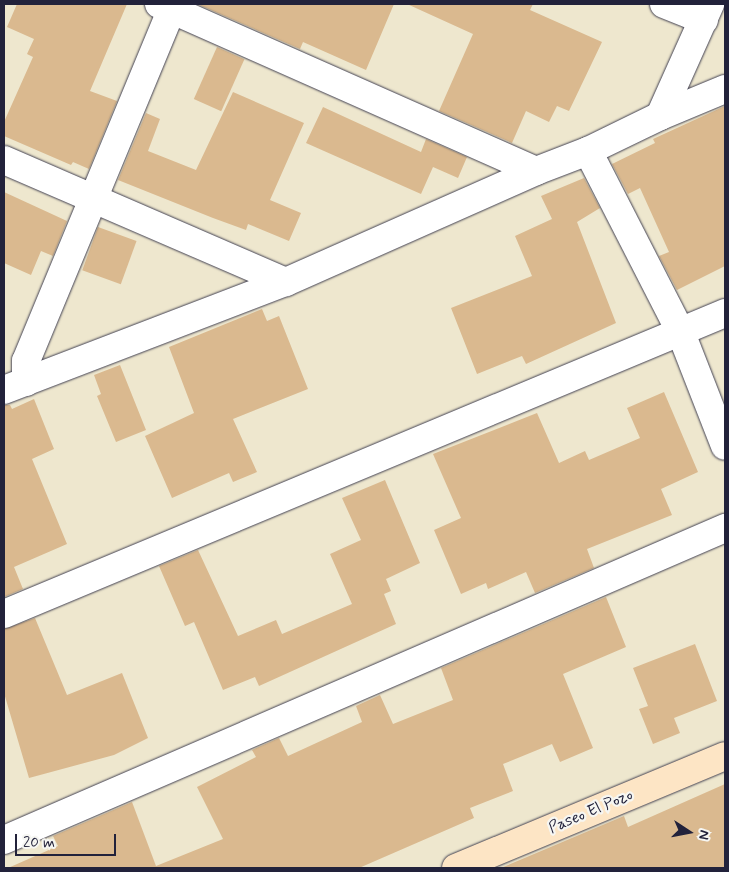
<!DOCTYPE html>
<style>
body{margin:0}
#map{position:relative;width:729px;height:872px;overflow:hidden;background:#eee7ce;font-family:Mynerve,sans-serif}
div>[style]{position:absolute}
.building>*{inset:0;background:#dab98f;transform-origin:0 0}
.roads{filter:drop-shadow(0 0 1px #414051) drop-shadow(0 0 1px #414051)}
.street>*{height:28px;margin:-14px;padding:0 14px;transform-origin:14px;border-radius:14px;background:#fff}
.secondary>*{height:28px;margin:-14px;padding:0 14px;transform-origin:14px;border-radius:14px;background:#fde5c5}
span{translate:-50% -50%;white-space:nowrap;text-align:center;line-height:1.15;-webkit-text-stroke:4.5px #f6f6f2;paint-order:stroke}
.street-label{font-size:16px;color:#22223b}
.frame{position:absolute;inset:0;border:5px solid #22223b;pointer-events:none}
.north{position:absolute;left:664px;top:807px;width:50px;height:50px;-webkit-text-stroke:4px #f6f6f2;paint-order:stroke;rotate:101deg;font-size:14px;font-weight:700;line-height:20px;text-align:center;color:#22223b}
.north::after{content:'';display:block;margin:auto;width:18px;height:22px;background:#22223b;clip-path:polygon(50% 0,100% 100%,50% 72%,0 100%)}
.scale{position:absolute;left:15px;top:834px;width:101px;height:22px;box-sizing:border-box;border:2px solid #22223b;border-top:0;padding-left:6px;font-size:15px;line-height:18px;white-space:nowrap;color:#22223b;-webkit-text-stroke:4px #f6f6f2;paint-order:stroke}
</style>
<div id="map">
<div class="building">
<i style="clip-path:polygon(17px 4px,127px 4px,90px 91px,117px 101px,89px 169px,73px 162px,71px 165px,4px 136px,4px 122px,33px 57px,27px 54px,34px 39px,7px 27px)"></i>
<i style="clip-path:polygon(197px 4px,394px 4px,366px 70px,303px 42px,300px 49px)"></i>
<i style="clip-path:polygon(407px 4px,533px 4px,530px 10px,602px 42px,569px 111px,557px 106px,549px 122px,526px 111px,512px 143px,439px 111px,473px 34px)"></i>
<i style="left:217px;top:47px;width:30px;height:57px;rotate:24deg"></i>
<i style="clip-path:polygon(233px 92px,304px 123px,270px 200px,301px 213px,289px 241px,248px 224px,246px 230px,213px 218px,118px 180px,146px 113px,160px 119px,148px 151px,196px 170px)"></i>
<i style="clip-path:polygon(725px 106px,725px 266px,677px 290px,659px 256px,669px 252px,640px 188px,628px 194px,612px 164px,655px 143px,653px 139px)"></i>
<i style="clip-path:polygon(323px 107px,421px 152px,426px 139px,467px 157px,458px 178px,433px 167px,421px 194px,306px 143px)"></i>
<i style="clip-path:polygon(584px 178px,600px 208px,577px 222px,616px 323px,526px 364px,522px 356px,477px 374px,451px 308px,532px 276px,515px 236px,552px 219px,541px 196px)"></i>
<i style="clip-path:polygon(4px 192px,67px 221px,53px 256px,41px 251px,31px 275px,4px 263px)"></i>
<i style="left:98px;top:227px;width:41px;height:46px;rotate:20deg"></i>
<i style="clip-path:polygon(262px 309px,267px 321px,279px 316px,308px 389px,233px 419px,257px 472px,233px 482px,229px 473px,172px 498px,145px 436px,194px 413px,169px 347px)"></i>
<i style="clip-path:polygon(120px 365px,146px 430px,116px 442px,97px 396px,101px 394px,94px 375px)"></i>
<i style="clip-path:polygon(664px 392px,698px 472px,661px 489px,672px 515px,587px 549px,594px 568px,535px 593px,526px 572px,488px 589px,486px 583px,461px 594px,434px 530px,461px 518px,433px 454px,537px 413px,559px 463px,585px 451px,589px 460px,640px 438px,627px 408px)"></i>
<i style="clip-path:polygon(34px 399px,54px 449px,32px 459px,67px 544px,14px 567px,23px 589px,4px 597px,4px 405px,10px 405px,12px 409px)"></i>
<i style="clip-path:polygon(385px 480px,420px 563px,386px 579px,391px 591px,384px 594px,396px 624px,259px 686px,255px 677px,223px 690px,194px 622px,185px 626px,159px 566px,198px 550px,238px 636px,276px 620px,282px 634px,352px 604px,330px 554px,361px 540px,342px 498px)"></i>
<i style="clip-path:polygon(606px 597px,626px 647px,563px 674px,593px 748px,560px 762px,552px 744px,503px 764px,513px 791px,470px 808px,474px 818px,359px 868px,8px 868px,58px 846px,53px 836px,132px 802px,156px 866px,223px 839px,197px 787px,256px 757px,252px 750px,279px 738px,288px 756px,362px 722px,356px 706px,380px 695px,393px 724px,453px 700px,441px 668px)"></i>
<i style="clip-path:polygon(35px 618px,67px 695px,122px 673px,148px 738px,114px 755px,29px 778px,4px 693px,4px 629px)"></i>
<i style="clip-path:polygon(695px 644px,717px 701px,674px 718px,680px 733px,653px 744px,639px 709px,648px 706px,633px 668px)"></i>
<i style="clip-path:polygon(725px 784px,725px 868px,501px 868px,624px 816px,628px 827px)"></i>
</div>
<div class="roads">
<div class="street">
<i style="left:159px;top:4px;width:412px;rotate:23.9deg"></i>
<i style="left:536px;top:171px;width:56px;rotate:-21deg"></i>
<i style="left:588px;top:151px;width:80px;rotate:-25.9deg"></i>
<i style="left:660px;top:116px;width:123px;rotate:-65.9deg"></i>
<i style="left:664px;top:4px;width:43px;rotate:21.8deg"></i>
<i style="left:660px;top:116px;width:70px;rotate:-22.6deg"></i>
<i style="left:588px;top:151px;width:204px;rotate:62.9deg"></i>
<i style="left:681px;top:333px;width:121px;rotate:68.7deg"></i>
<i style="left:4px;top:160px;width:307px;rotate:23.4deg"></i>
<i style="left:26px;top:382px;width:21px;rotate:-90deg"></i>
<i style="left:26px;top:361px;width:386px;rotate:-67.5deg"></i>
<i style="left:4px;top:390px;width:302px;rotate:-21deg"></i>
<i style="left:286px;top:282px;width:274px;rotate:-23.9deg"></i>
<i style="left:4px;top:614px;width:781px;rotate:-22.66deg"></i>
<i style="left:4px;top:840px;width:786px;rotate:-23.4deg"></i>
</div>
<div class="secondary">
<i style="left:456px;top:868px;width:291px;rotate:-22.6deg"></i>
</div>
</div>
<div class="street-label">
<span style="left:591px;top:812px;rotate:-23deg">Paseo El Pozo</span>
</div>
<div class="frame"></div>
<div class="north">N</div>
<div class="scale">20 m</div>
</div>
